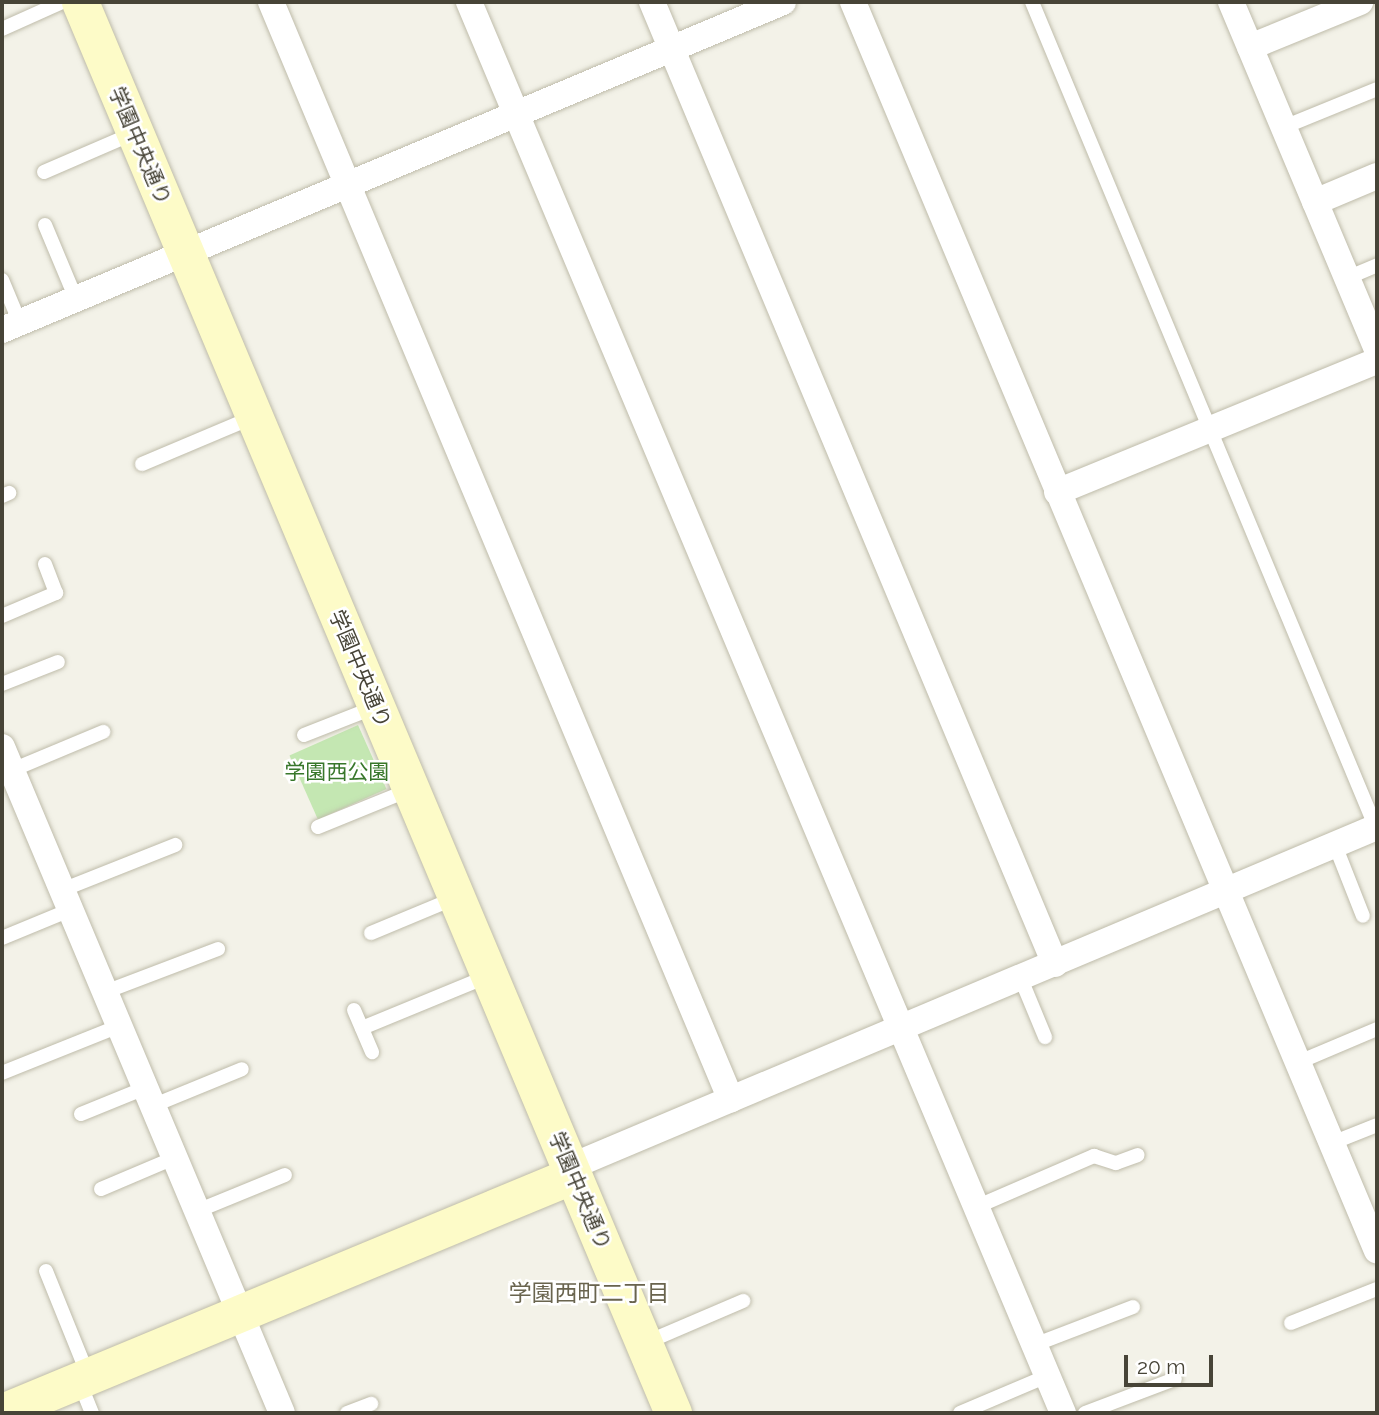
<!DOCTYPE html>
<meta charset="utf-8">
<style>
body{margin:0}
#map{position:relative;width:1379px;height:1415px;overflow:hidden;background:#f3f2e8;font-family:Raleway,"Noto Sans JP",sans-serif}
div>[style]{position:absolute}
.green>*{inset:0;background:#c4e7b2;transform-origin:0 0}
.roads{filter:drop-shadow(0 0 2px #bfbcaa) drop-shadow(0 0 2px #bfbcaa)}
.lane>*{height:14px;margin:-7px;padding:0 7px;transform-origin:7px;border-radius:7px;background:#fff}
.street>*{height:26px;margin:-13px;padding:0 13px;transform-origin:13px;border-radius:13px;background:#fff}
.secondary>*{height:37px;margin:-18.5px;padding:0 18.5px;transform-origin:18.5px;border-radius:18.5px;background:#fdfbc8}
span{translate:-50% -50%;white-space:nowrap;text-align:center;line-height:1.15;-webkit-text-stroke:5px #fff;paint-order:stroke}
.street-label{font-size:21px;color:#474437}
.park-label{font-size:21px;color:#38772b}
.neighbourhood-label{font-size:23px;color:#69644e}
.frame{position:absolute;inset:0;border:4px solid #474437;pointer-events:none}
.scale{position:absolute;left:1124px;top:1355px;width:89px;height:32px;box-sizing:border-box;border:4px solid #474437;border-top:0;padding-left:9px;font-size:21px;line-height:24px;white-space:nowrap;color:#474437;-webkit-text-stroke:5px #fff;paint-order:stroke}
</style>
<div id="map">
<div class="green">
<i style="left:358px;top:725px;width:70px;height:75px;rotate:66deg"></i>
</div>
<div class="roads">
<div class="lane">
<i style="left:1032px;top:2px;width:895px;rotate:67.39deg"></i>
<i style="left:2px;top:29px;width:66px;rotate:-24.2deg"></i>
<i style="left:1284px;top:127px;width:100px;rotate:-22.2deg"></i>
<i style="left:44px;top:172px;width:98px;rotate:-23.4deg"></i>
<i style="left:45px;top:225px;width:80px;rotate:67.3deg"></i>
<i style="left:1347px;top:278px;width:33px;rotate:-23deg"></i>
<i style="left:2px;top:280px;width:47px;rotate:67.3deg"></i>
<i style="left:142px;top:464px;width:121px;rotate:-22.9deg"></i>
<i style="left:2px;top:496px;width:8px;rotate:-23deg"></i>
<i style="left:2px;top:616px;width:59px;rotate:-23.1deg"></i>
<i style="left:56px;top:593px;width:31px;rotate:-111deg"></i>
<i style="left:2px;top:684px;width:60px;rotate:-21.4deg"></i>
<i style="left:304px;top:735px;width:76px;rotate:-21.5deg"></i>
<i style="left:12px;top:770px;width:99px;rotate:-22.7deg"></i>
<i style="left:318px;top:827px;width:98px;rotate:-22.1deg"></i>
<i style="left:1335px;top:845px;width:76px;rotate:68.5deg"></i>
<i style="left:62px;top:890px;width:122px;rotate:-21.7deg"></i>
<i style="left:371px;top:933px;width:91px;rotate:-22.6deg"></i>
<i style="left:2px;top:938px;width:74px;rotate:-22.4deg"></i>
<i style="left:1021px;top:979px;width:63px;rotate:67.5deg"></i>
<i style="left:105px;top:992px;width:121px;rotate:-20.8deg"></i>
<i style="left:354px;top:1010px;width:46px;rotate:66.8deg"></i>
<i style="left:362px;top:1028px;width:136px;rotate:-22.4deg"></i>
<i style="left:1299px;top:1062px;width:85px;rotate:-22.9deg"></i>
<i style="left:2px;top:1073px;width:126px;rotate:-21.9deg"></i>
<i style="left:152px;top:1106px;width:97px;rotate:-22.3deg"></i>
<i style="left:81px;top:1114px;width:69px;rotate:-22.1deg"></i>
<i style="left:1332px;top:1143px;width:48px;rotate:-21.8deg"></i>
<i style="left:101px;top:1189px;width:79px;rotate:-23deg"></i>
<i style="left:976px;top:1207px;width:129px;rotate:-23.4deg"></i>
<i style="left:1094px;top:1156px;width:23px;rotate:18deg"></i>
<i style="left:1116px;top:1163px;width:23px;rotate:-20deg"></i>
<i style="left:197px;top:1211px;width:95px;rotate:-22.2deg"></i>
<i style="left:46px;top:1271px;width:112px;rotate:68deg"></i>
<i style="left:1291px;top:1323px;width:92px;rotate:-21.6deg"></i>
<i style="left:645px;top:1343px;width:107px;rotate:-23.2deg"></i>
<i style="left:1034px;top:1345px;width:106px;rotate:-21deg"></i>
<i style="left:79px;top:1381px;width:35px;rotate:68deg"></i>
<i style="left:347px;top:1413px;width:26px;rotate:-21deg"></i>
<i style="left:960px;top:1413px;width:95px;rotate:-23deg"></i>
<i style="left:1085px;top:1413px;width:96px;rotate:-20.7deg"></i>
</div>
<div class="street">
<i style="left:271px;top:2px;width:1190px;rotate:67.27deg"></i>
<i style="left:469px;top:2px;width:1531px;rotate:67.17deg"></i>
<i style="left:652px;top:2px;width:1043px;rotate:67.27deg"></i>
<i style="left:853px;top:2px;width:1354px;rotate:67.24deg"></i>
<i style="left:1231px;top:2px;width:376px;rotate:67.2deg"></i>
<i style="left:1250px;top:47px;width:119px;rotate:-22.2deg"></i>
<i style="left:1315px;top:202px;width:67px;rotate:-22.8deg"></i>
<i style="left:2px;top:330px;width:847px;rotate:-22.78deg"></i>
<i style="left:1057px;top:492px;width:346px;rotate:-22.3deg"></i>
<i style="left:2px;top:747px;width:722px;rotate:67.2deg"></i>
<i style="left:570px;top:1167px;width:876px;rotate:-22.85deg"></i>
</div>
<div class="secondary">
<i style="left:80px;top:2px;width:1531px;rotate:67.2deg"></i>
<i style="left:2px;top:1412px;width:618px;rotate:-22.54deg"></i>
</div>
</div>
<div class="street-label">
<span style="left:140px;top:146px;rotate:67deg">学園中央通り</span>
<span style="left:360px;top:669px;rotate:67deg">学園中央通り</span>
<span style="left:580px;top:1191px;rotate:67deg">学園中央通り</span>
</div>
<div class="park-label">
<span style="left:337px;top:772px">学園西公園</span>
</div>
<div class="neighbourhood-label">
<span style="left:589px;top:1293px">学園西町二丁目</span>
</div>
<div class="frame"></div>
<div class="scale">20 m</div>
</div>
